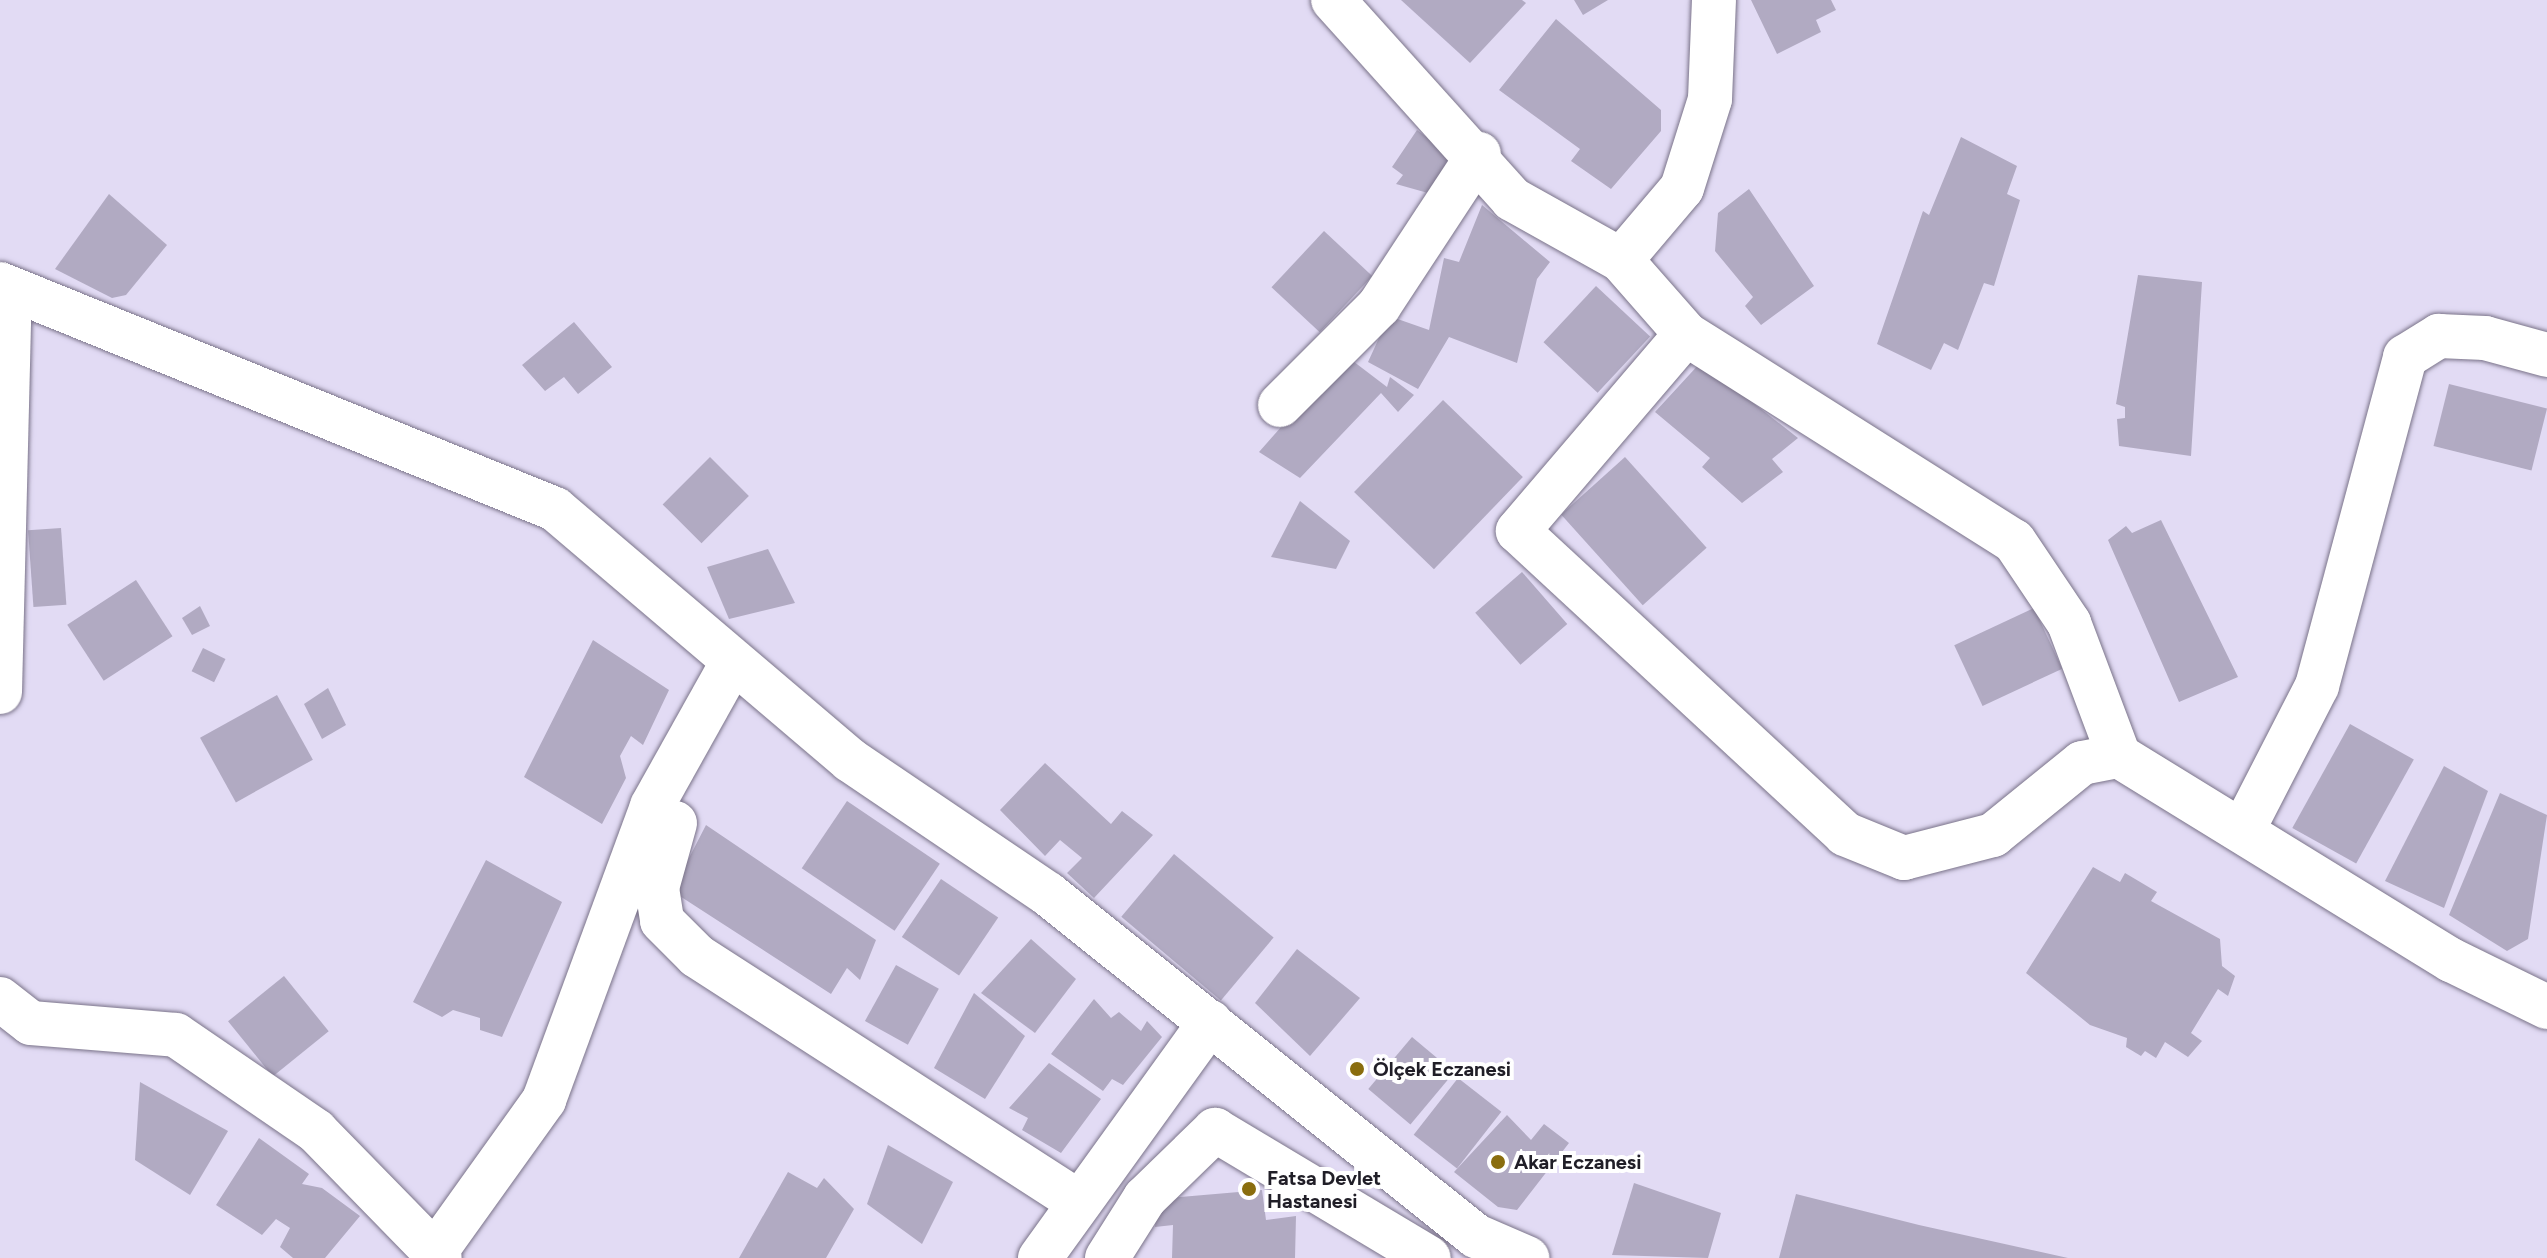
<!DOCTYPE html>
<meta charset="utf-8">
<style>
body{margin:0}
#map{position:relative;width:2547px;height:1258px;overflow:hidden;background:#e2dbf4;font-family:Figtree,sans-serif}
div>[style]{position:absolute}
.building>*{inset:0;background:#b1aac2;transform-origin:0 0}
.roads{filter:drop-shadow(0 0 2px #7a7389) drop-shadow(0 0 2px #7a7389)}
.minor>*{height:44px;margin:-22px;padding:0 22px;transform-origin:22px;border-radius:22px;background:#fff}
.dots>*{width:22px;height:22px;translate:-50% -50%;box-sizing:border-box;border:4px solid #fff;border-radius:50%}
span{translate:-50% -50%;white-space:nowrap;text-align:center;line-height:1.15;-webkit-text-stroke:8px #fff;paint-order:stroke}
.poi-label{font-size:20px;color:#201e27;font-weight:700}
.left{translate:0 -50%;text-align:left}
</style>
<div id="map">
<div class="building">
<i style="clip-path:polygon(1401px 0,1522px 0,1526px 3px,1470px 63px)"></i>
<i style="clip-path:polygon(1574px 0,1608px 0,1583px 15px)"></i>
<i style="clip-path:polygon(1751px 0,1831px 0,1836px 10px,1816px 20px,1821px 32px,1777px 54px)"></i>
<i style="clip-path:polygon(1556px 19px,1661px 110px,1661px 131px,1611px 189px,1571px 161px,1580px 149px,1499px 90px)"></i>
<i style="clip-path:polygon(1417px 130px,1456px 159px,1435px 195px,1396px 184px,1403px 175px,1392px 167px)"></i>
<i style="clip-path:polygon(1961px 137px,2017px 166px,2007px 194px,2020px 200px,1994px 286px,1984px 283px,1958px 350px,1944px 343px,1931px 370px,1877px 344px,1923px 211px,1929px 215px)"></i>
<i style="clip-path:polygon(1749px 189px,1814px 286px,1761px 325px,1745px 306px,1753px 297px,1715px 251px,1718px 213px)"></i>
<i style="clip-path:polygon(109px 194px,167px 245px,126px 295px,112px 298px,55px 269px)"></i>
<i style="clip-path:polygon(1482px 205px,1550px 262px,1537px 279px,1517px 363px,1449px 337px,1418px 389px,1368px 362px,1389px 316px,1429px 330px,1444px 258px,1459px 262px)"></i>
<i style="left:1324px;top:231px;width:66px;height:77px;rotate:43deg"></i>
<i style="clip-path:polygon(2138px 275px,2202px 282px,2191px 456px,2119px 446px,2117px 419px,2125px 418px,2125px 407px,2116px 404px)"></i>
<i style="left:1596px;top:286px;width:74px;height:77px;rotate:43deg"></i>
<i style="clip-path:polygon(574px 322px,612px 367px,578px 394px,564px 377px,545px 391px,522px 365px)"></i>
<i style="clip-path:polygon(1345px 355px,1387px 387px,1390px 377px,1414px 395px,1398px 412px,1381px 393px,1300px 478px,1259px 452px)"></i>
<i style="clip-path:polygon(1701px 362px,1798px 438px,1772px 459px,1783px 472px,1742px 503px,1702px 467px,1710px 458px,1655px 412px)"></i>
<i style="left:2449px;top:384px;width:101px;height:64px;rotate:14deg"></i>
<i style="left:1443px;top:400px;width:111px;height:128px;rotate:44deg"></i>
<i style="left:710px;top:457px;width:55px;height:67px;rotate:45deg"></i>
<i style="left:1625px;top:457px;width:122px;height:86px;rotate:48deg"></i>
<i style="clip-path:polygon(1300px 501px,1350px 541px,1336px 569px,1271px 557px)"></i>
<i style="clip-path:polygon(2161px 520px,2238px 677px,2179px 702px,2108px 540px,2126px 526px,2132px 533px)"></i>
<i style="left:61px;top:528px;width:77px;height:33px;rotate:86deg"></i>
<i style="clip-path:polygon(768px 549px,795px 603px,729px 619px,707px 567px)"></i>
<i style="left:1522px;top:572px;width:69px;height:62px;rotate:49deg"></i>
<i style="left:136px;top:580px;width:67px;height:82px;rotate:57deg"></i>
<i style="clip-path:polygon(200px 606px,210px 626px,192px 635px,182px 618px)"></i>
<i style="left:2034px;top:608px;width:67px;height:88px;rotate:65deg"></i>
<i style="clip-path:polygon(593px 640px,669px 690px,643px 745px,631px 736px,620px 756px,626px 778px,602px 824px,524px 777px)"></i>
<i style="left:203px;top:648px;width:25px;height:26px;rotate:26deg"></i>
<i style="clip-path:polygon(328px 688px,346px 725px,322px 739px,304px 704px)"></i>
<i style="left:277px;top:695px;width:74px;height:88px;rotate:61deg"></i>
<i style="left:2350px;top:724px;width:73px;height:119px;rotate:29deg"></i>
<i style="clip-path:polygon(1045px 763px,1111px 824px,1122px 811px,1153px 835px,1094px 898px,1067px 873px,1082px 858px,1060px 840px,1045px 856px,1000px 810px)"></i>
<i style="clip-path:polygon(2444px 766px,2488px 791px,2444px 908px,2385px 881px)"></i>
<i style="clip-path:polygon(2500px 793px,2547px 815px,2528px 939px,2507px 951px,2449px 915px)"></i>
<i style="left:847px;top:801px;width:112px;height:81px;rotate:34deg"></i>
<i style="clip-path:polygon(706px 825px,876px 940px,860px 980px,847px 968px,831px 994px,672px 891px)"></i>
<i style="left:1174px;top:854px;width:130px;height:82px;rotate:40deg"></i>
<i style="clip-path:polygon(486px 860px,562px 902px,502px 1037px,480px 1030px,480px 1018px,453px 1010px,442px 1017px,413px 1002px)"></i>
<i style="clip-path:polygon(2093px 867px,2120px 882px,2125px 873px,2157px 892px,2151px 901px,2220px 939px,2222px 966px,2235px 976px,2228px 996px,2218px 989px,2191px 1033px,2202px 1041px,2188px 1057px,2165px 1042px,2156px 1058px,2145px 1051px,2141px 1056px,2126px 1047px,2127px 1038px,2090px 1025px,2026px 973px)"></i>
<i style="left:941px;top:879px;width:69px;height:70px;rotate:34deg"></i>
<i style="clip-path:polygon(1031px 939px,1076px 979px,1035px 1033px,981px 993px)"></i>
<i style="clip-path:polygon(1297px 949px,1360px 998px,1310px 1056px,1255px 1003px)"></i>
<i style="left:896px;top:965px;width:49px;height:64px;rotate:29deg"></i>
<i style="left:284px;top:976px;width:71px;height:72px;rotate:51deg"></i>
<i style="clip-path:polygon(974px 993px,1025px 1036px,985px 1099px,934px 1068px)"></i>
<i style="clip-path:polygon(1094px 999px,1111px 1018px,1119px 1012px,1141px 1031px,1147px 1021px,1162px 1037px,1123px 1085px,1112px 1079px,1103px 1091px,1051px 1054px)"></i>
<i style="left:1412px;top:1037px;width:55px;height:68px;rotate:40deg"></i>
<i style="clip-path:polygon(1049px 1063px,1101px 1099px,1061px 1153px,1022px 1130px,1028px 1118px,1009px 1108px)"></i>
<i style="left:1458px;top:1078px;width:55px;height:72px;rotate:38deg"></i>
<i style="clip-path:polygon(140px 1082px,228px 1131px,190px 1195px,135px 1160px)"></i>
<i style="clip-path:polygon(1507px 1115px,1531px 1140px,1544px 1124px,1569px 1143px,1517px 1210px,1498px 1207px,1454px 1172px)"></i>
<i style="clip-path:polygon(259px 1138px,309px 1174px,302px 1184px,322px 1188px,360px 1216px,325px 1258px,293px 1258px,280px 1247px,290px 1228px,276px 1219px,262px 1235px,216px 1205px)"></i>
<i style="clip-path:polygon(888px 1145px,953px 1182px,922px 1244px,867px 1204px)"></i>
<i style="clip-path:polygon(788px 1172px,817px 1188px,824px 1178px,854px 1209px,826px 1258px,739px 1258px)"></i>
<i style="clip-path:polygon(1634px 1183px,1721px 1213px,1708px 1258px,1612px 1255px)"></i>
<i style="clip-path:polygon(1262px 1190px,1266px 1220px,1296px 1216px,1295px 1258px,1172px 1258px,1173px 1225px,1155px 1227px,1157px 1199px)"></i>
<i style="clip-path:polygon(1796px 1194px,1919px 1225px,2068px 1258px,1779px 1258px)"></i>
</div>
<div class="roads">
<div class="minor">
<i style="left:1333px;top:0;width:268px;rotate:48deg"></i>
<i style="left:1512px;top:199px;width:125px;rotate:29.2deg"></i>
<i style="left:1621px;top:260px;width:98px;rotate:48.7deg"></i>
<i style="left:1686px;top:334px;width:388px;rotate:32.3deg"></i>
<i style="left:2014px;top:541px;width:99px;rotate:56.1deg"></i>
<i style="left:2069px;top:623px;width:142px;rotate:69.4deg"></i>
<i style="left:2119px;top:756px;width:390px;rotate:31.6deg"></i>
<i style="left:2451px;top:960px;width:107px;rotate:26.1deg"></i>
<i style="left:1621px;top:260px;width:94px;rotate:-49.7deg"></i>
<i style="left:1682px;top:188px;width:93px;rotate:-72.5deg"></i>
<i style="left:1710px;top:99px;width:99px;rotate:-87.7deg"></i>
<i style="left:0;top:284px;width:599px;rotate:22.07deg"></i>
<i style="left:555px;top:509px;width:387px;rotate:40.4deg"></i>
<i style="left:850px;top:760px;width:239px;rotate:34.1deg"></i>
<i style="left:1048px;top:894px;width:548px;rotate:38.63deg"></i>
<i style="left:1476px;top:1236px;width:56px;rotate:23.3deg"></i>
<i style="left:1686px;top:334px;width:259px;rotate:130.5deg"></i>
<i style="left:1518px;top:531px;width:446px;rotate:42.8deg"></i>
<i style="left:1845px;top:834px;width:64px;rotate:22.1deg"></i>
<i style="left:1904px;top:858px;width:92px;rotate:-14.5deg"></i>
<i style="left:1993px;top:835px;width:114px;rotate:-39deg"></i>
<i style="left:2082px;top:763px;width:38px;rotate:-11deg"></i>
<i style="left:1280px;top:405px;width:140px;rotate:-45deg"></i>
<i style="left:1379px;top:306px;width:182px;rotate:-56.7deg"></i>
<i style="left:0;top:692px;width:402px;rotate:-88.6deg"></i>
<i style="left:675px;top:823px;width:67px;rotate:105.5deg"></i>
<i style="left:657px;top:888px;width:33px;rotate:81deg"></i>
<i style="left:662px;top:921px;width:49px;rotate:45deg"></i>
<i style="left:697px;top:956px;width:454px;rotate:32.8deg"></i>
<i style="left:2243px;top:830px;width:162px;rotate:-62.8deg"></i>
<i style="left:2317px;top:686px;width:341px;rotate:-75deg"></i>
<i style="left:2405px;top:357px;width:40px;rotate:-32deg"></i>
<i style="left:2439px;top:336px;width:46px;rotate:2.5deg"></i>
<i style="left:2485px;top:338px;width:64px;rotate:15.3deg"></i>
<i style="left:0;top:999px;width:39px;rotate:38deg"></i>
<i style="left:31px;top:1023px;width:145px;rotate:4.7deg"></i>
<i style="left:176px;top:1035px;width:170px;rotate:34.4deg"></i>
<i style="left:316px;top:1131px;width:177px;rotate:45.7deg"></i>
<i style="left:436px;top:1251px;width:186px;rotate:-54.4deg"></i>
<i style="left:544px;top:1100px;width:313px;rotate:-69.8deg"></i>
<i style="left:652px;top:806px;width:164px;rotate:-60.8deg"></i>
<i style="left:1040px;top:1258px;width:291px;rotate:-54.2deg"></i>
<i style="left:1107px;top:1258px;width:71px;rotate:-57.7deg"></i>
<i style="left:1145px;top:1198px;width:98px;rotate:-44.2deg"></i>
<i style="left:1215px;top:1130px;width:249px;rotate:30.9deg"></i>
</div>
</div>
<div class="dots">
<i style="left:1357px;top:1069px;background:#8a6d0e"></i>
<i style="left:1498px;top:1162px;background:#8a6d0e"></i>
<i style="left:1249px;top:1189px;background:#8a6d0e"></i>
</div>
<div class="poi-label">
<span class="left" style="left:1373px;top:1069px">Ölçek Eczanesi</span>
<span class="left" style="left:1514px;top:1162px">Akar Eczanesi</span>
<span class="left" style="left:1267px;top:1190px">Fatsa Devlet<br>Hastanesi</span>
</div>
</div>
